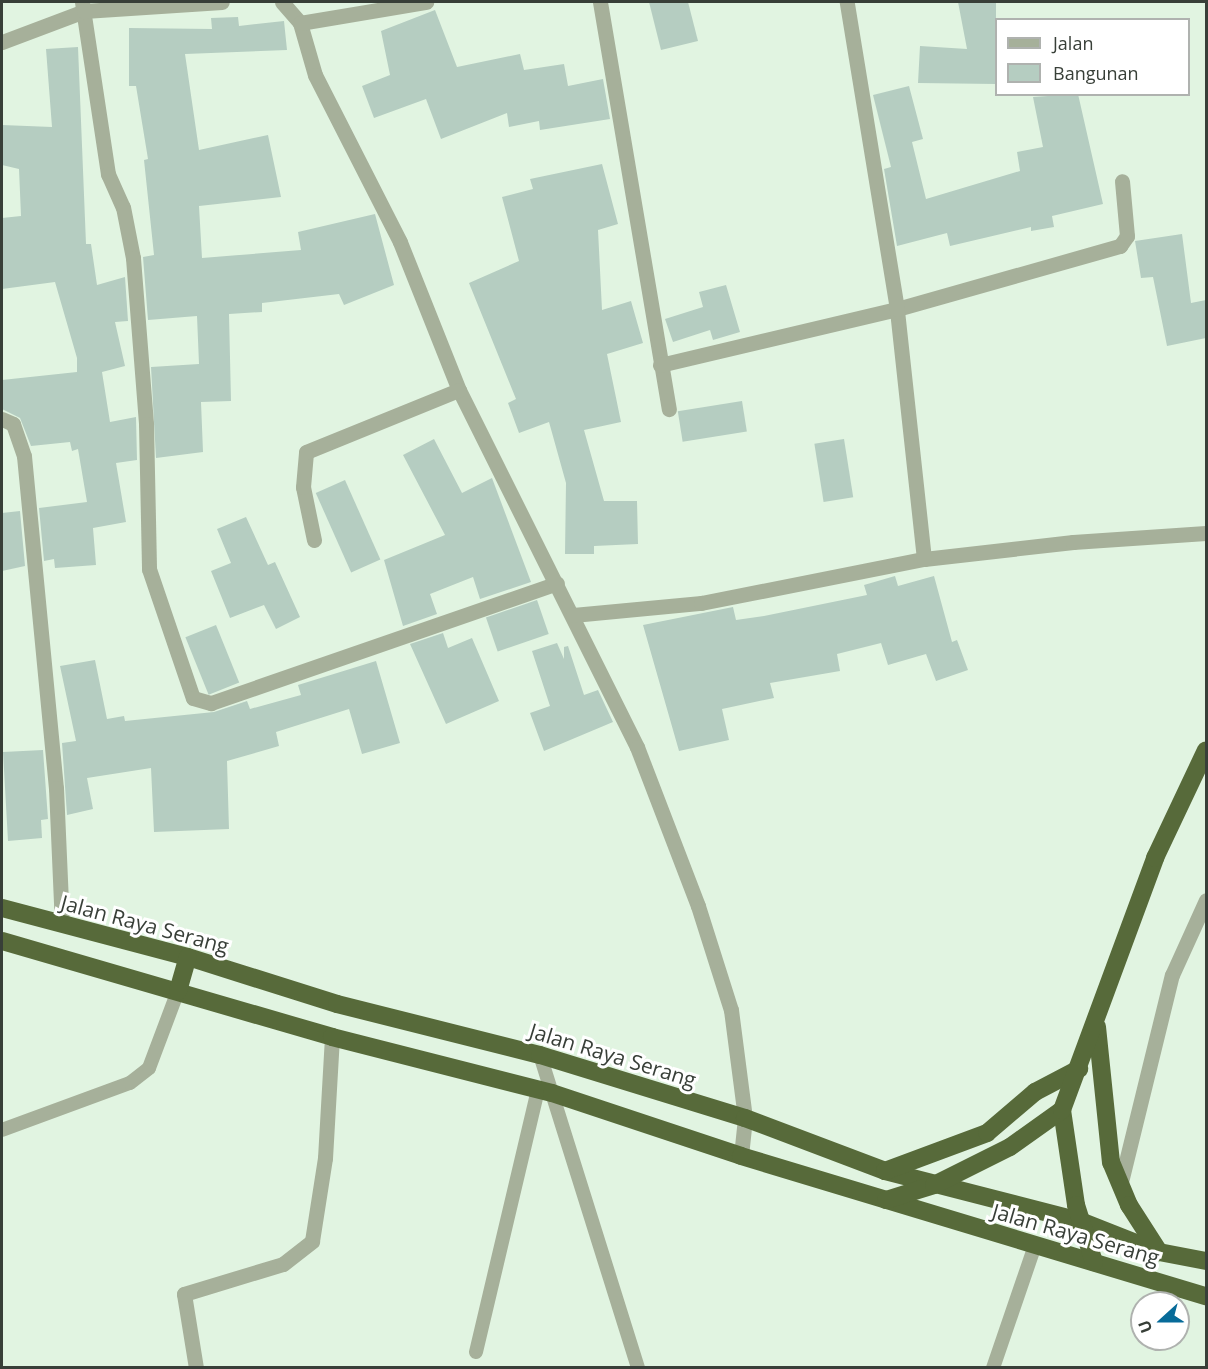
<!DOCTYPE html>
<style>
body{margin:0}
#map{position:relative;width:1208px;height:1369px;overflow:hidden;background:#e1f4e1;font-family:"Open Sans",sans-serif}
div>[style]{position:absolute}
.building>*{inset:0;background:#b5cdc1;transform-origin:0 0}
.lane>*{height:14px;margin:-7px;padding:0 7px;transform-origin:7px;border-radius:7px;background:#a6b09a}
.street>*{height:15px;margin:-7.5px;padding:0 7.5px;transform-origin:7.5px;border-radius:7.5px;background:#a6b09a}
.highway>*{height:18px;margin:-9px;padding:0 9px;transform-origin:9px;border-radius:9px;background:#576a3a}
span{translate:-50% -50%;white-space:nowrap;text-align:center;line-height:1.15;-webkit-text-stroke:6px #fff;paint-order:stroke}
.street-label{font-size:21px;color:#383f38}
.frame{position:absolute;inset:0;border:3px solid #383f38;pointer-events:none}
.legend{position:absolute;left:995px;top:18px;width:195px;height:78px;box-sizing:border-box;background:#fff;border:2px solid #afb2af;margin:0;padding:8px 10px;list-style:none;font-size:18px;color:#383f38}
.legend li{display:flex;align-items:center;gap:12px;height:30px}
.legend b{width:30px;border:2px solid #afb2af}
.north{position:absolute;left:1130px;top:1291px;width:60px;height:60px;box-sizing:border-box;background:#fff;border:2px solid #afb2af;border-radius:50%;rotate:249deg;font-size:16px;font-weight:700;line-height:24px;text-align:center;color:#383f38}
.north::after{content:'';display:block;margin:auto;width:21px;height:27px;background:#076b99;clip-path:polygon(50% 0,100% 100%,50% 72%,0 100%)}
</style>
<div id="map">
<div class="building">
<i style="clip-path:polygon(649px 2px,688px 2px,698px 41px,661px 50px)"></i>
<i style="clip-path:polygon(958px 2px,996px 2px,996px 84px,918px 83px,920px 46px,967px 49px)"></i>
<i style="clip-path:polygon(435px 10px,457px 67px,520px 54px,524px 70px,564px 64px,568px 86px,603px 79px,610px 119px,540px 130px,539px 121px,509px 127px,507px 113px,441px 139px,426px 99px,374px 118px,362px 86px,390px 75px,381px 31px)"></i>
<i style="clip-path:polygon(238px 17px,239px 26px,284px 21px,287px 50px,185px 54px,199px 150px,268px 135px,281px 197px,199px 206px,202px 258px,301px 250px,298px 232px,375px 214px,394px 285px,344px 305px,339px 294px,262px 303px,262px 312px,229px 314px,231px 401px,201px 402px,203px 452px,156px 458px,151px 367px,199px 364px,197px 316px,148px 320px,143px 257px,154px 255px,144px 160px,148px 159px,136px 86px,129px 86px,129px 28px,212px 29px,211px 18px)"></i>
<i style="clip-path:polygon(78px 47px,86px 244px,91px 244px,97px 285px,125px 277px,128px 321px,115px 322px,125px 366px,102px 372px,110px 422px,136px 417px,137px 460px,116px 463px,126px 522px,93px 528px,96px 565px,55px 568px,54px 559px,44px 561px,39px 508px,87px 502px,78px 449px,72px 451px,70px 442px,31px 446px,20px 418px,2px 409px,2px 380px,77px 372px,77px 358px,55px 282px,2px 289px,2px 218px,21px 216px,19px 169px,2px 165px,2px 125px,52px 127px,46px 49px)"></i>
<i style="clip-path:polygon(909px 86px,923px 139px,912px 142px,926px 199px,1020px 171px,1017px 152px,1043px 147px,1033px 97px,1078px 94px,1103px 204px,1052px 216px,1054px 227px,1031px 231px,1031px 227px,950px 246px,947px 233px,897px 246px,884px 169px,891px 167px,873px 95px)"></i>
<i style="clip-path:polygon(602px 164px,618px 224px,598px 230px,602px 310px,631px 301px,643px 343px,607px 354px,621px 422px,584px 430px,604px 501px,637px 501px,638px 544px,594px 546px,594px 554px,565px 554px,566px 483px,549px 422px,519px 433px,508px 403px,516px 399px,469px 283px,519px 261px,502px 197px,533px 189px,530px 179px)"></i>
<i style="clip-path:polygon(1182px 234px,1191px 303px,1206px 300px,1206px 338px,1167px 346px,1153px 277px,1141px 278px,1135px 241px)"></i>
<i style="clip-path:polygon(726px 285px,740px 332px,713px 340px,710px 330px,673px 342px,665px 319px,703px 307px,699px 292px)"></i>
<i style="left:742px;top:401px;width:31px;height:65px;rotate:81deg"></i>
<i style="clip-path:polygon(434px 439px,462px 493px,492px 478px,531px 582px,480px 599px,473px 577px,430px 594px,437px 614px,403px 626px,384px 560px,445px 535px,403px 455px)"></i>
<i style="left:844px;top:439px;width:59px;height:30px;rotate:81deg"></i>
<i style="left:345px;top:480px;width:87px;height:32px;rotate:66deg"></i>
<i style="clip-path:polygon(20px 511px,25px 566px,2px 571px,2px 513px)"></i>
<i style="clip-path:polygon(246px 517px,268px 565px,275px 562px,300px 617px,276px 629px,264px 605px,230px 618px,211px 571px,231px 563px,217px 529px)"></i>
<i style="clip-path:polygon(895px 576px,898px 586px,934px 576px,952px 642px,957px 640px,968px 670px,936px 681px,926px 654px,888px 665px,881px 643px,837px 654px,840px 671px,770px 683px,774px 698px,722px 709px,729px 740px,679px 751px,643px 625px,733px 607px,736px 620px,764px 616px,867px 595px,864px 585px)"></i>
<i style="left:537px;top:600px;width:36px;height:54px;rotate:71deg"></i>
<i style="left:216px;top:625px;width:62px;height:33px;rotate:68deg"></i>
<i style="clip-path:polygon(443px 633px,448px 648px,472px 638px,499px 701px,446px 724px,410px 644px)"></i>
<i style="clip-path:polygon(557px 643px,564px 659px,564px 647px,568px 646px,584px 695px,598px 690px,613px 722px,544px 751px,530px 713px,550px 706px,532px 651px)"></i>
<i style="clip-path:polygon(95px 660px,107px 719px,124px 716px,125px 721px,214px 712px,247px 701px,250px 709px,301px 695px,298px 685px,376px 661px,400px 743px,362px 754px,349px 709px,276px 732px,279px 746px,227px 761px,229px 829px,154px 832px,151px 768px,87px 778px,93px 809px,67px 815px,62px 743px,76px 741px,60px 666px)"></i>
<i style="clip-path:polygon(43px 750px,48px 819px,41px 820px,42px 838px,8px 841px,3px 752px)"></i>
</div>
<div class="lane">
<i style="left:540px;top:1055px;width:328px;rotate:72.6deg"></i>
<i style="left:2px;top:1130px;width:136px;rotate:-20.2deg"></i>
<i style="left:130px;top:1083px;width:24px;rotate:-38deg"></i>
<i style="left:149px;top:1068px;width:82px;rotate:-69.4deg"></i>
<i style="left:476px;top:1352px;width:266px;rotate:-76.7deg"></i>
<i style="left:993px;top:1368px;width:130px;rotate:-71.1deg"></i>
</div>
<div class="street">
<i style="left:82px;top:2px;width:174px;rotate:81.4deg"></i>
<i style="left:108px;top:174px;width:36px;rotate:66deg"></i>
<i style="left:123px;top:207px;width:52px;rotate:78.9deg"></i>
<i style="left:133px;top:258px;width:167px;rotate:85.5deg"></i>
<i style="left:146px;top:424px;width:145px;rotate:88.8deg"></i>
<i style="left:149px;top:569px;width:136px;rotate:71.2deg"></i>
<i style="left:193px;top:698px;width:19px;rotate:16deg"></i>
<i style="left:211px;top:703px;width:366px;rotate:-19.1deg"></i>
<i style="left:282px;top:2px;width:28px;rotate:49deg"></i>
<i style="left:300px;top:23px;width:54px;rotate:73.9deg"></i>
<i style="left:315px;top:75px;width:187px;rotate:63deg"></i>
<i style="left:400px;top:242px;width:159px;rotate:68.3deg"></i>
<i style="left:459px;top:390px;width:399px;rotate:63.5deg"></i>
<i style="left:637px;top:747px;width:170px;rotate:69deg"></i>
<i style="left:698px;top:906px;width:109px;rotate:72.4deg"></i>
<i style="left:731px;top:1010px;width:109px;rotate:82.6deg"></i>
<i style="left:745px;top:1118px;width:38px;rotate:96deg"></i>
<i style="left:600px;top:2px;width:413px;rotate:80.4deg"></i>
<i style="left:300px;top:23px;width:128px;rotate:-9.5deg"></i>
<i style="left:2px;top:42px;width:88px;rotate:-20.7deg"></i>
<i style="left:84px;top:11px;width:138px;rotate:-3.7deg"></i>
<i style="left:660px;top:365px;width:244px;rotate:-13.3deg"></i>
<i style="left:897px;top:309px;width:232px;rotate:-15.8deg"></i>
<i style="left:1120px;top:246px;width:12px;rotate:-55deg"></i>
<i style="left:1127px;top:236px;width:55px;rotate:-95.2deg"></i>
<i style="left:2px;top:419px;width:12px;rotate:24deg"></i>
<i style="left:13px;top:424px;width:34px;rotate:71deg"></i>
<i style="left:24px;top:456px;width:334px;rotate:84.5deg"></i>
<i style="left:56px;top:788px;width:136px;rotate:87.5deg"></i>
<i style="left:314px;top:540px;width:54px;rotate:-101.7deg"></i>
<i style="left:303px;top:487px;width:35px;rotate:-85deg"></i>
<i style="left:306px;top:452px;width:165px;rotate:-22.1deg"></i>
<i style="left:924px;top:559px;width:150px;rotate:-6.5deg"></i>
<i style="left:1073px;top:542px;width:133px;rotate:-3.9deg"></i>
<i style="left:573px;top:615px;width:129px;rotate:-5.4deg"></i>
<i style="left:701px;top:603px;width:227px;rotate:-11.2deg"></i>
<i style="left:924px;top:559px;width:251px;rotate:-96.2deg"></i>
<i style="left:897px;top:309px;width:311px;rotate:-99.3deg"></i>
<i style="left:1120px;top:1186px;width:217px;rotate:-76.2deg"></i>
<i style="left:1172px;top:975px;width:82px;rotate:-65.6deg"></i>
<i style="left:196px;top:1368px;width:75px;rotate:-99.2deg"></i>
<i style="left:184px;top:1294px;width:103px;rotate:-16.9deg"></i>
<i style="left:283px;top:1264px;width:37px;rotate:-38deg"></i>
<i style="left:312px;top:1241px;width:84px;rotate:-81.1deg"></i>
<i style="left:325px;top:1158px;width:121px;rotate:-86.7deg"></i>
</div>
<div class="highway">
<i style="left:2px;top:908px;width:192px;rotate:14.8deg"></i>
<i style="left:188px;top:957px;width:156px;rotate:17.5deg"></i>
<i style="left:337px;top:1004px;width:209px;rotate:14.1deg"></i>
<i style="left:540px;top:1055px;width:214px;rotate:17.1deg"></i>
<i style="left:745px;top:1118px;width:150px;rotate:20.7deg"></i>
<i style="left:885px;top:1171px;width:201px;rotate:14.4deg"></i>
<i style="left:1080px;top:1221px;width:85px;rotate:21.4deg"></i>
<i style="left:1159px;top:1252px;width:48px;rotate:10.8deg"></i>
<i style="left:2px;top:941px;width:344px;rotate:16.2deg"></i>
<i style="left:332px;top:1037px;width:227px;rotate:14.3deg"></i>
<i style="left:552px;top:1093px;width:199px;rotate:18.4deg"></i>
<i style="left:741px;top:1156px;width:486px;rotate:16.8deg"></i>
<i style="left:178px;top:991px;width:35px;rotate:-74deg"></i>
<i style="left:1097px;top:1027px;width:136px;rotate:84.1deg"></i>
<i style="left:1111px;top:1162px;width:47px;rotate:67.3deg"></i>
<i style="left:1129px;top:1205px;width:56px;rotate:57.4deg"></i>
<i style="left:1062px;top:1110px;width:96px;rotate:81.6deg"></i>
<i style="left:1076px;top:1205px;width:60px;rotate:72.5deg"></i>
<i style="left:885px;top:1171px;width:109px;rotate:-20.4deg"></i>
<i style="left:987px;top:1133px;width:63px;rotate:-40.5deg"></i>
<i style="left:1035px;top:1092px;width:50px;rotate:-27.6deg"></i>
<i style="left:886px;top:1200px;width:50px;rotate:-17.4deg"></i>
<i style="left:934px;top:1185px;width:85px;rotate:-26.6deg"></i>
<i style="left:1010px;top:1147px;width:64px;rotate:-35.4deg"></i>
<i style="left:1062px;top:1110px;width:269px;rotate:-69.7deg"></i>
<i style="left:1155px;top:858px;width:119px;rotate:-64.7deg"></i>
</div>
<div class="street-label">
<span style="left:145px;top:924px;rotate:15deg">Jalan Raya Serang</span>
<span style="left:613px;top:1055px;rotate:17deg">Jalan Raya Serang</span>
<span style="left:1076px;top:1234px;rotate:16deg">Jalan Raya Serang</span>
</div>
<div class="frame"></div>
<ul class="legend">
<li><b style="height:8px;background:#a6b09a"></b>Jalan</li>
<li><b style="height:16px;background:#b5cdc1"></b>Bangunan</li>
</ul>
<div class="north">U</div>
</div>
